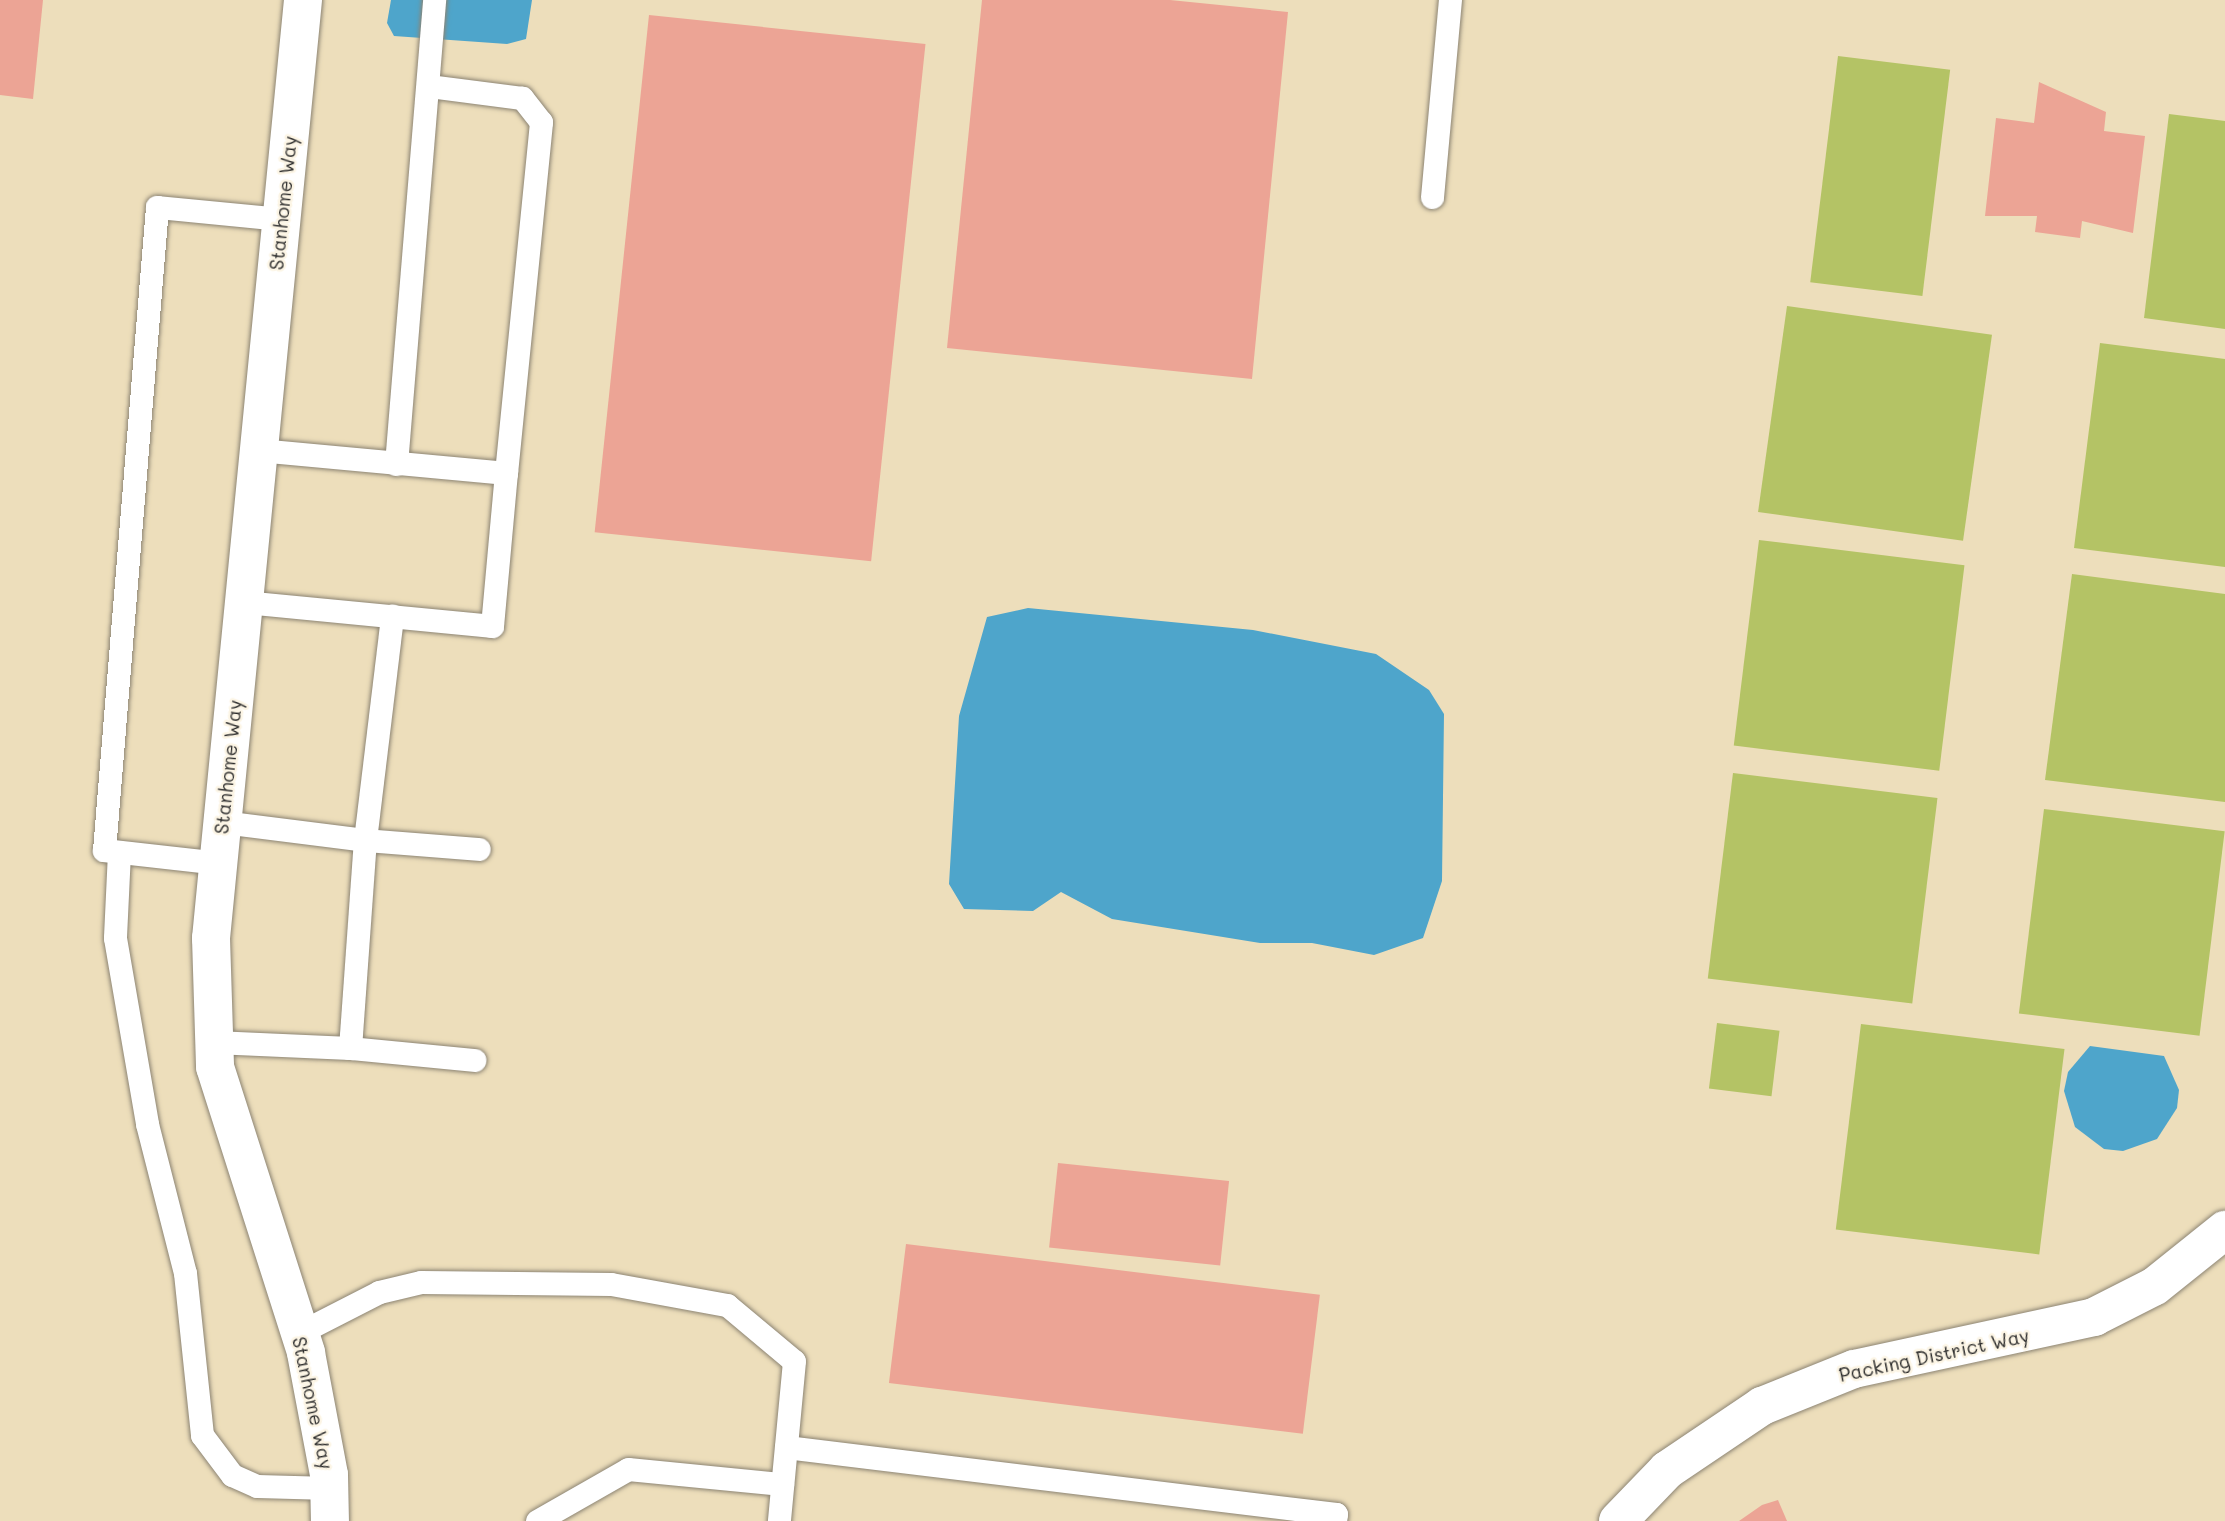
<!DOCTYPE html>
<style>
body{margin:0}
#map{position:relative;width:2225px;height:1521px;overflow:hidden;background:#eddebb;font-family:Mali,sans-serif}
div>[style]{position:absolute}
.green>*{inset:0;background:#b4c365;transform-origin:0 0}
.water>*{inset:0;background:#4ea5cb}
.building>*{inset:0;background:#eca495;transform-origin:0 0}
.roads{filter:drop-shadow(0 0 2px #8c8473) drop-shadow(0 0 2px #8c8473)}
.service>*{height:23px;margin:-11.5px;padding:0 11.5px;transform-origin:11.5px;border-radius:11.5px;background:#fff}
.minor>*{height:38px;margin:-19px;padding:0 19px;transform-origin:19px;border-radius:19px;background:#fff}
span{translate:-50% -50%;white-space:nowrap;text-align:center;line-height:1.15;-webkit-text-stroke:5px #fcf5e5;paint-order:stroke}
.street-label{font-size:19px;color:#2b2b2b}
</style>
<div id="map">
<div class="green">
<i style="left:1838px;top:56px;width:113px;height:228px;rotate:7deg"></i>
<i style="clip-path:polygon(2169px 114px,2225px 121px,2225px 329px,2144px 318px)"></i>
<i style="left:1787px;top:306px;width:207px;height:208px;rotate:8deg"></i>
<i style="clip-path:polygon(2100px 343px,2225px 359px,2225px 567px,2074px 548px)"></i>
<i style="left:1759px;top:540px;width:207px;height:207px;rotate:7deg"></i>
<i style="clip-path:polygon(2072px 574px,2225px 594px,2225px 802px,2045px 780px)"></i>
<i style="left:1733px;top:773px;width:206px;height:207px;rotate:7deg"></i>
<i style="left:2044px;top:809px;width:182px;height:206px;rotate:7deg"></i>
<i style="left:1717px;top:1023px;width:63px;height:66px;rotate:7deg"></i>
<i style="left:1861px;top:1024px;width:205px;height:207px;rotate:7deg"></i>
</div>
<div class="water">
<i style="clip-path:polygon(391px 0,532px 0,526px 39px,507px 44px,394px 36px,387px 23px)"></i>
<i style="clip-path:polygon(1028px 608px,1253px 630px,1376px 654px,1429px 690px,1444px 714px,1442px 881px,1423px 938px,1374px 955px,1312px 943px,1260px 943px,1112px 919px,1061px 892px,1033px 911px,964px 909px,949px 884px,959px 716px,987px 617px)"></i>
<i style="clip-path:polygon(2090px 1046px,2164px 1056px,2179px 1090px,2177px 1108px,2157px 1139px,2123px 1151px,2104px 1149px,2075px 1127px,2064px 1091px,2068px 1072px)"></i>
</div>
<div class="building">
<i style="clip-path:polygon(0 0,43px 0,33px 99px,0 95px)"></i>
<i style="clip-path:polygon(982px 0,1170px 0,1288px 12px,1252px 379px,947px 348px)"></i>
<i style="left:649px;top:15px;width:278px;height:520px;rotate:6deg"></i>
<i style="clip-path:polygon(2039px 82px,2106px 112px,2104px 131px,2145px 136px,2133px 233px,2082px 221px,2080px 238px,2035px 232px,2037px 216px,1985px 216px,1996px 118px,2034px 123px)"></i>
<i style="left:1058px;top:1163px;width:172px;height:85px;rotate:6deg"></i>
<i style="left:906px;top:1244px;width:417px;height:140px;rotate:7deg"></i>
<i style="clip-path:polygon(1778px 1500px,1787px 1521px,1739px 1521px,1762px 1505px)"></i>
</div>
<div class="roads">
<div class="service">
<i style="left:1432px;top:197px;width:198px;rotate:-84.8deg"></i>
<i style="left:259px;top:450px;width:248px;rotate:5.3deg"></i>
<i style="left:506px;top:473px;width:353px;rotate:-84.3deg"></i>
<i style="left:541px;top:122px;width:31px;rotate:-128deg"></i>
<i style="left:522px;top:98px;width:93px;rotate:-172.6deg"></i>
<i style="left:396px;top:464px;width:466px;rotate:-85.3deg"></i>
<i style="left:244px;top:602px;width:249px;rotate:5.5deg"></i>
<i style="left:492px;top:626px;width:154px;rotate:-84.8deg"></i>
<i style="left:223px;top:822px;width:143px;rotate:7.2deg"></i>
<i style="left:365px;top:840px;width:226px;rotate:-83.1deg"></i>
<i style="left:119px;top:852px;width:86px;rotate:92.7deg"></i>
<i style="left:115px;top:938px;width:189px;rotate:80.2deg"></i>
<i style="left:147px;top:1124px;width:154px;rotate:75.7deg"></i>
<i style="left:185px;top:1273px;width:163px;rotate:84deg"></i>
<i style="left:202px;top:1435px;width:50px;rotate:53.1deg"></i>
<i style="left:232px;top:1475px;width:27px;rotate:24deg"></i>
<i style="left:257px;top:1486px;width:73px;rotate:1.6deg"></i>
<i style="left:219px;top:863px;width:116px;rotate:-173.6deg"></i>
<i style="left:104px;top:850px;width:645px;rotate:-85.29deg"></i>
<i style="left:157px;top:207px;width:126px;rotate:5.5deg"></i>
<i style="left:214px;top:1042px;width:136px;rotate:2.5deg"></i>
<i style="left:350px;top:1048px;width:209px;rotate:-85.9deg"></i>
<i style="left:365px;top:840px;width:114px;rotate:4.5deg"></i>
<i style="left:350px;top:1048px;width:125px;rotate:5.5deg"></i>
<i style="left:299px;top:1333px;width:90px;rotate:-27.1deg"></i>
<i style="left:379px;top:1292px;width:43px;rotate:-13.4deg"></i>
<i style="left:421px;top:1282px;width:190px;rotate:0.6deg"></i>
<i style="left:611px;top:1284px;width:118px;rotate:10.3deg"></i>
<i style="left:727px;top:1305px;width:87px;rotate:39.9deg"></i>
<i style="left:794px;top:1361px;width:161px;rotate:95.4deg"></i>
<i style="left:786px;top:1447px;width:554px;rotate:6.95deg"></i>
<i style="left:1336px;top:1514px;width:7px;rotate:98deg"></i>
<i style="left:537px;top:1521px;width:105px;rotate:-29.7deg"></i>
<i style="left:628px;top:1469px;width:155px;rotate:5.6deg"></i>
</div>
<div class="minor">
<i style="left:303px;top:0;width:943px;rotate:95.6deg"></i>
<i style="left:211px;top:938px;width:129px;rotate:88.2deg"></i>
<i style="left:215px;top:1067px;width:300px;rotate:72.3deg"></i>
<i style="left:306px;top:1353px;width:124px;rotate:79.3deg"></i>
<i style="left:329px;top:1475px;width:46px;rotate:88.8deg"></i>
<i style="left:1618px;top:1521px;width:71px;rotate:-46.1deg"></i>
<i style="left:1667px;top:1470px;width:115px;rotate:-34deg"></i>
<i style="left:1762px;top:1406px;width:99px;rotate:-21.9deg"></i>
<i style="left:1854px;top:1369px;width:246px;rotate:-12.2deg"></i>
<i style="left:2094px;top:1317px;width:68px;rotate:-26.9deg"></i>
<i style="left:2155px;top:1286px;width:90px;rotate:-38.7deg"></i>
</div>
</div>
<div class="street-label">
<span style="left:283px;top:203px;rotate:-84deg">Stanhome Way</span>
<span style="left:228px;top:767px;rotate:-84deg">Stanhome Way</span>
<span style="left:1934px;top:1355px;rotate:-12deg">Packing District Way</span>
<span style="left:313px;top:1403px;rotate:78deg">Stanhome Way</span>
</div>
</div>
